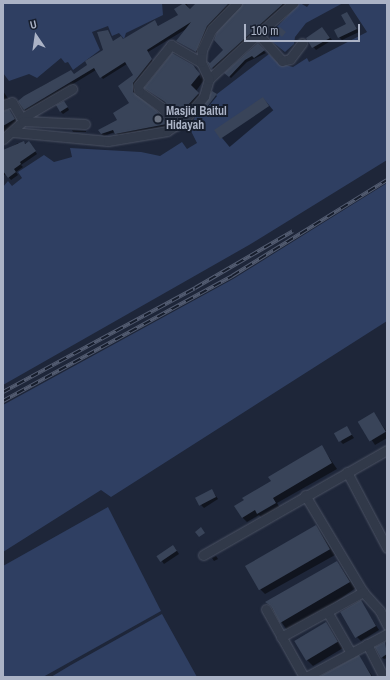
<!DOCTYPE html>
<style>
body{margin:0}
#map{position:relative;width:390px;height:680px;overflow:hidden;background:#1e2639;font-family:"Archivo Narrow",sans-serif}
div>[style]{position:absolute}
.water>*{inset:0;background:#2f3f62}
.shadow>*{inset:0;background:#0007;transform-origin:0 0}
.building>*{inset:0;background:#394459;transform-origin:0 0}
.roads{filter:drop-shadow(0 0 1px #4c5364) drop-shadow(0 0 1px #4c5364)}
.minor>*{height:9px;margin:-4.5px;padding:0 4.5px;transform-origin:4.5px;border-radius:4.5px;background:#313949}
.rail>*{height:4px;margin-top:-2px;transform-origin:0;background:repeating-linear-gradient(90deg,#171e2d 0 8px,#535c71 0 16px);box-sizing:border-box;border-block:1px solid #535c71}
.dots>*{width:11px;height:11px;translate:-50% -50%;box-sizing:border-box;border:2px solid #171e2d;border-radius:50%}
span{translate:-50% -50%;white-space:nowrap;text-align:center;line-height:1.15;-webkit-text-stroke:4px #171e2d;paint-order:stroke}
.poi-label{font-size:12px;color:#abb3c6;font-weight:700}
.left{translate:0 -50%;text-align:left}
.frame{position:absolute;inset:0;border:4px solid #abb3c6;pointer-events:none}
.north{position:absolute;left:16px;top:16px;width:40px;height:40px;-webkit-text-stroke:3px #171e2d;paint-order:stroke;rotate:347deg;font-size:11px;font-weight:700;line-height:16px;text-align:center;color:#abb3c6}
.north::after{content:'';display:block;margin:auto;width:14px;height:18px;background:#abb3c6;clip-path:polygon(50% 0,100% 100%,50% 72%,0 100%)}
.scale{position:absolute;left:244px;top:24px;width:116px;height:18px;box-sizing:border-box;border:2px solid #abb3c6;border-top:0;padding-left:5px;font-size:12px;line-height:14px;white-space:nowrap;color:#abb3c6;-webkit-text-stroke:3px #171e2d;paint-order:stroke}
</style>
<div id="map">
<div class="water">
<i style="clip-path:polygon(3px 3px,162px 3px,163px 15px,126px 33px,124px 39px,119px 33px,112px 36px,108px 26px,92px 32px,100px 50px,73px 70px,68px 62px,65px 63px,61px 58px,37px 78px,29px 74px,9px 81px,3px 73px)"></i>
<i style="clip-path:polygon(300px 3px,307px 7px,310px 3px,343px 3px,306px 23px,295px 37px,294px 44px,285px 52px,270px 40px,270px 34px)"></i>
<i style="clip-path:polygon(348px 3px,387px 3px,387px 160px,249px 245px,3px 385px,3px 187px,8px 181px,12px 186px,22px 178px,18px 172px,44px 155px,54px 162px,72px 157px,70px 148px,141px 152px,160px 156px,182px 142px,187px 149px,197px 143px,190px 129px,198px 110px,204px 109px,217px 94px,269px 54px,278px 63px,293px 67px,307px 58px,309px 62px,367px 32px)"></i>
<i style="clip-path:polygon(387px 183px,387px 321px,111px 497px,101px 490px,3px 552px,3px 405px,233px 279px)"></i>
<i style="clip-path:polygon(108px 507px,161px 611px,43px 677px,3px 677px,3px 566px)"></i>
<i style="clip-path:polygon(162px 614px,197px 677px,51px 677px,71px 665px)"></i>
</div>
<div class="shadow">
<i style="clip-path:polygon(186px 3px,190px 10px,198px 3px,233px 3px,198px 53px,177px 41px,188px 28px,148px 52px,153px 62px,135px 85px,135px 95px,159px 115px,168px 126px,118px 135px,115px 132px,104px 136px,101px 134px,118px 120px,130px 103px,120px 86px,135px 75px,127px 64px,103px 79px,96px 70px,27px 112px,24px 110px,19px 101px,44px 85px,71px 71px,74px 75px,89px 65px,104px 51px,108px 31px,113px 42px,123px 40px,157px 24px,159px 27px,179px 15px,176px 10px)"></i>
<i style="clip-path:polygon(243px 3px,288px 3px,214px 70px,210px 64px,225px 50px)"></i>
<i style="clip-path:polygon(347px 13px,359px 32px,342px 40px,339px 37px,348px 24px)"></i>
<i style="clip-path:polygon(322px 28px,332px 40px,316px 50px,307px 39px)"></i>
<i style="clip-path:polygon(258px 44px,266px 53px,247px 62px,231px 78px,226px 73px)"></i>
<i style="clip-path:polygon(173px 54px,196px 68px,201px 79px,200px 72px,204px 80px,196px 91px,203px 99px,182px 121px,168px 105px,151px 92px)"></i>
<i style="clip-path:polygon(3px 91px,9px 100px,3px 102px)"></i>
<i style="clip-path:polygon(212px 92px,217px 96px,208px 107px,206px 105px)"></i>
<i style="left:263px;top:98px;width:16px;height:57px;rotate:50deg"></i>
<i style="clip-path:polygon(66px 104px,69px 110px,63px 114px,60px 111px)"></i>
<i style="clip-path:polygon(9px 110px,17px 122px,3px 135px,3px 112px)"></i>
<i style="clip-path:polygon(72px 130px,86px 131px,86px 132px,73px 132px)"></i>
<i style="clip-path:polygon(29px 142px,37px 154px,21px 165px,23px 167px,16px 172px,18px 175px,11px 180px,6px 174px,3px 176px,3px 152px,18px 143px,20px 145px)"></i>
<i style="clip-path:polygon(374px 414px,387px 432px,387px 438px,375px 445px,360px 422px)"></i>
<i style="clip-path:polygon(347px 428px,354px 438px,343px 444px,341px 442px)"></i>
<i style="clip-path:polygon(322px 447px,337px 469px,277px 503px,280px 508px,262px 518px,259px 515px,247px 522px,242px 517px,272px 482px)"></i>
<i style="clip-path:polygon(214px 493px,218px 499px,204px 508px,201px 505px)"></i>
<i style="clip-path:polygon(316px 526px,335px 555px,265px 594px,260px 589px)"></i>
<i style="clip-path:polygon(175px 548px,179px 554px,164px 564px,158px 556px)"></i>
<i style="clip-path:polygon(216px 556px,218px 559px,214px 561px,212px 558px)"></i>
<i style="left:337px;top:562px;width:32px;height:80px;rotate:55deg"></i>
<i style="clip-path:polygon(360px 601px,379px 630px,361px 641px,357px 637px)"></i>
<i style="clip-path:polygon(325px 623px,343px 648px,313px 666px,307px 660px)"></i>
<i style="clip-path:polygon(385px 643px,387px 658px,384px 659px,382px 657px)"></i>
<i style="clip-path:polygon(359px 657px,373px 677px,321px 677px)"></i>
</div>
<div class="building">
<i style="clip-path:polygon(184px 3px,190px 9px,196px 3px,229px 3px,207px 26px,196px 52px,176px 41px,191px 22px,147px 50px,152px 59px,133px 83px,133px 92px,157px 111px,167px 124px,115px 134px,113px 130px,101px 134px,98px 130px,117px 120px,113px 113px,129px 103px,118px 86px,133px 75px,125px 62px,100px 78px,94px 68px,24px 110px,18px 101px,24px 96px,71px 70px,74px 74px,87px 65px,85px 61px,103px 50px,97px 32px,108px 30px,113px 41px,121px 36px,123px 39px,155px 20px,158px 26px,178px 15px,174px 9px)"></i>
<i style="clip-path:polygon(243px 3px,284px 3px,211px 69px,207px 61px,210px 63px,223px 50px,214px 40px,217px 32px)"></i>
<i style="clip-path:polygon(347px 12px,357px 29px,338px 38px,334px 30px,346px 24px,341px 15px)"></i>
<i style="clip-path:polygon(280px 27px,286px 32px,282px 37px,276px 31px)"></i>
<i style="clip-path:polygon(322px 27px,330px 38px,312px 48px,306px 38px)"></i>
<i style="clip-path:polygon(258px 43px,265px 50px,254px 58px,252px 56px,245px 60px,229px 77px,224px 73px)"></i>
<i style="clip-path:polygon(172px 53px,193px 65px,200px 74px,191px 85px,199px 93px,177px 117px,165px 102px,144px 88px)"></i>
<i style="clip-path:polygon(212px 91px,217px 94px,207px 107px,204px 105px)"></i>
<i style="left:263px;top:97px;width:11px;height:59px;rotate:56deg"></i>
<i style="clip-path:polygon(64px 101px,68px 107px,60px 112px,56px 105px)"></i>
<i style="clip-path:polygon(9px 109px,15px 119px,3px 126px,3px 111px)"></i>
<i style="clip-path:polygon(24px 141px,25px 144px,29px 141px,36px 151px,20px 162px,21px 164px,14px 169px,16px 172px,8px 178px,3px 171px,3px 150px)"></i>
<i style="left:374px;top:412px;width:23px;height:19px;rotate:59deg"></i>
<i style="left:347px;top:426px;width:10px;height:15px;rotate:61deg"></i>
<i style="clip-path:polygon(322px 445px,332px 463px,273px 498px,276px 503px,257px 514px,255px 510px,242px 518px,234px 506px,244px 500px,242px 498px,271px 481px,268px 477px)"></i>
<i style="left:212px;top:489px;width:9px;height:19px;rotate:63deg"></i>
<i style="left:316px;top:525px;width:28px;height:82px;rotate:60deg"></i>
<i style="clip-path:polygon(201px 527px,205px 533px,199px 537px,195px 532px)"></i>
<i style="left:173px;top:545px;width:7px;height:20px;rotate:56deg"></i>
<i style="clip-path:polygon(337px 561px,350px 582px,280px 623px,271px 606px,265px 602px)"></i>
<i style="left:361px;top:600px;width:30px;height:24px;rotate:60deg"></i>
<i style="left:326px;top:622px;width:23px;height:37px;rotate:59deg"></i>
<i style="clip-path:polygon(385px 642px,387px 654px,381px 658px,375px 647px)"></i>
<i style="clip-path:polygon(359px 655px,372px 677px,319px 677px)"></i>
</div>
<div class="roads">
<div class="minor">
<i style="left:258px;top:34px;width:47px;rotate:-41.5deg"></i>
<i style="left:209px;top:79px;width:67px;rotate:-42.6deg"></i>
<i style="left:258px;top:34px;width:36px;rotate:48deg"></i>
<i style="left:282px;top:61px;width:8px;rotate:-14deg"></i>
<i style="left:290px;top:59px;width:20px;rotate:-53deg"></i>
<i style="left:3px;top:105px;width:9px;rotate:-18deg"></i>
<i style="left:12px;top:102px;width:22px;rotate:60deg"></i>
<i style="left:23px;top:121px;width:27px;rotate:138deg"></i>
<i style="left:22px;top:118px;width:58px;rotate:-30.1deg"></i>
<i style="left:23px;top:121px;width:62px;rotate:2.8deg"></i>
<i style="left:176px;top:126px;width:24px;rotate:-128deg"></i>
<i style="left:161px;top:107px;width:27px;rotate:-144deg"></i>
<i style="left:139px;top:91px;width:5px;rotate:-101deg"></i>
<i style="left:138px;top:86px;width:53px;rotate:-51.2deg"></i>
<i style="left:171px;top:45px;width:34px;rotate:30deg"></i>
<i style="left:13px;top:132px;width:95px;rotate:5.4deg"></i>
<i style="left:108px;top:141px;width:60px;rotate:-9.6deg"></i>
<i style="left:167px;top:131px;width:22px;rotate:-34deg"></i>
<i style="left:185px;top:119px;width:30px;rotate:-50deg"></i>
<i style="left:204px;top:96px;width:18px;rotate:-74deg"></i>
<i style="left:209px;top:79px;width:19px;rotate:-115deg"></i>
<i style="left:201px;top:62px;width:12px;rotate:-85deg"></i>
<i style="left:202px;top:50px;width:23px;rotate:-65deg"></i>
<i style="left:212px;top:29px;width:36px;rotate:-46deg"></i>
<i style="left:347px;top:472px;width:86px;rotate:62.2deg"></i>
<i style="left:305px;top:495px;width:113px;rotate:59.1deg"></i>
<i style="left:363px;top:592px;width:25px;rotate:48deg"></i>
<i style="left:380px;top:611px;width:16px;rotate:63deg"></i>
<i style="left:203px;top:555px;width:212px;rotate:-29.7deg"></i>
<i style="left:266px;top:609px;width:78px;rotate:60.8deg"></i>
<i style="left:328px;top:613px;width:46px;rotate:60.1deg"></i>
<i style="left:281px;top:637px;width:94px;rotate:-28.8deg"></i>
<i style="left:367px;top:644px;width:37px;rotate:63deg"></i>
<i style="left:306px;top:677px;width:92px;rotate:-28deg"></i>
</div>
</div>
<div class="rail">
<i style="left:3px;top:392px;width:218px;rotate:-28.4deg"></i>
<i style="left:195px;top:288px;width:113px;rotate:-30.2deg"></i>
<i style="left:3px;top:401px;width:261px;rotate:-28.6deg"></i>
<i style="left:232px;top:276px;width:182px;rotate:-31.8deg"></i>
</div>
<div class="dots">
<i style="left:158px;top:119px;background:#6b7280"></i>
</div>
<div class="poi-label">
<span class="left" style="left:166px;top:119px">Masjid Baitul<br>Hidayah</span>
</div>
<div class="frame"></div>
<div class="north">U</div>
<div class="scale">100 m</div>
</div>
